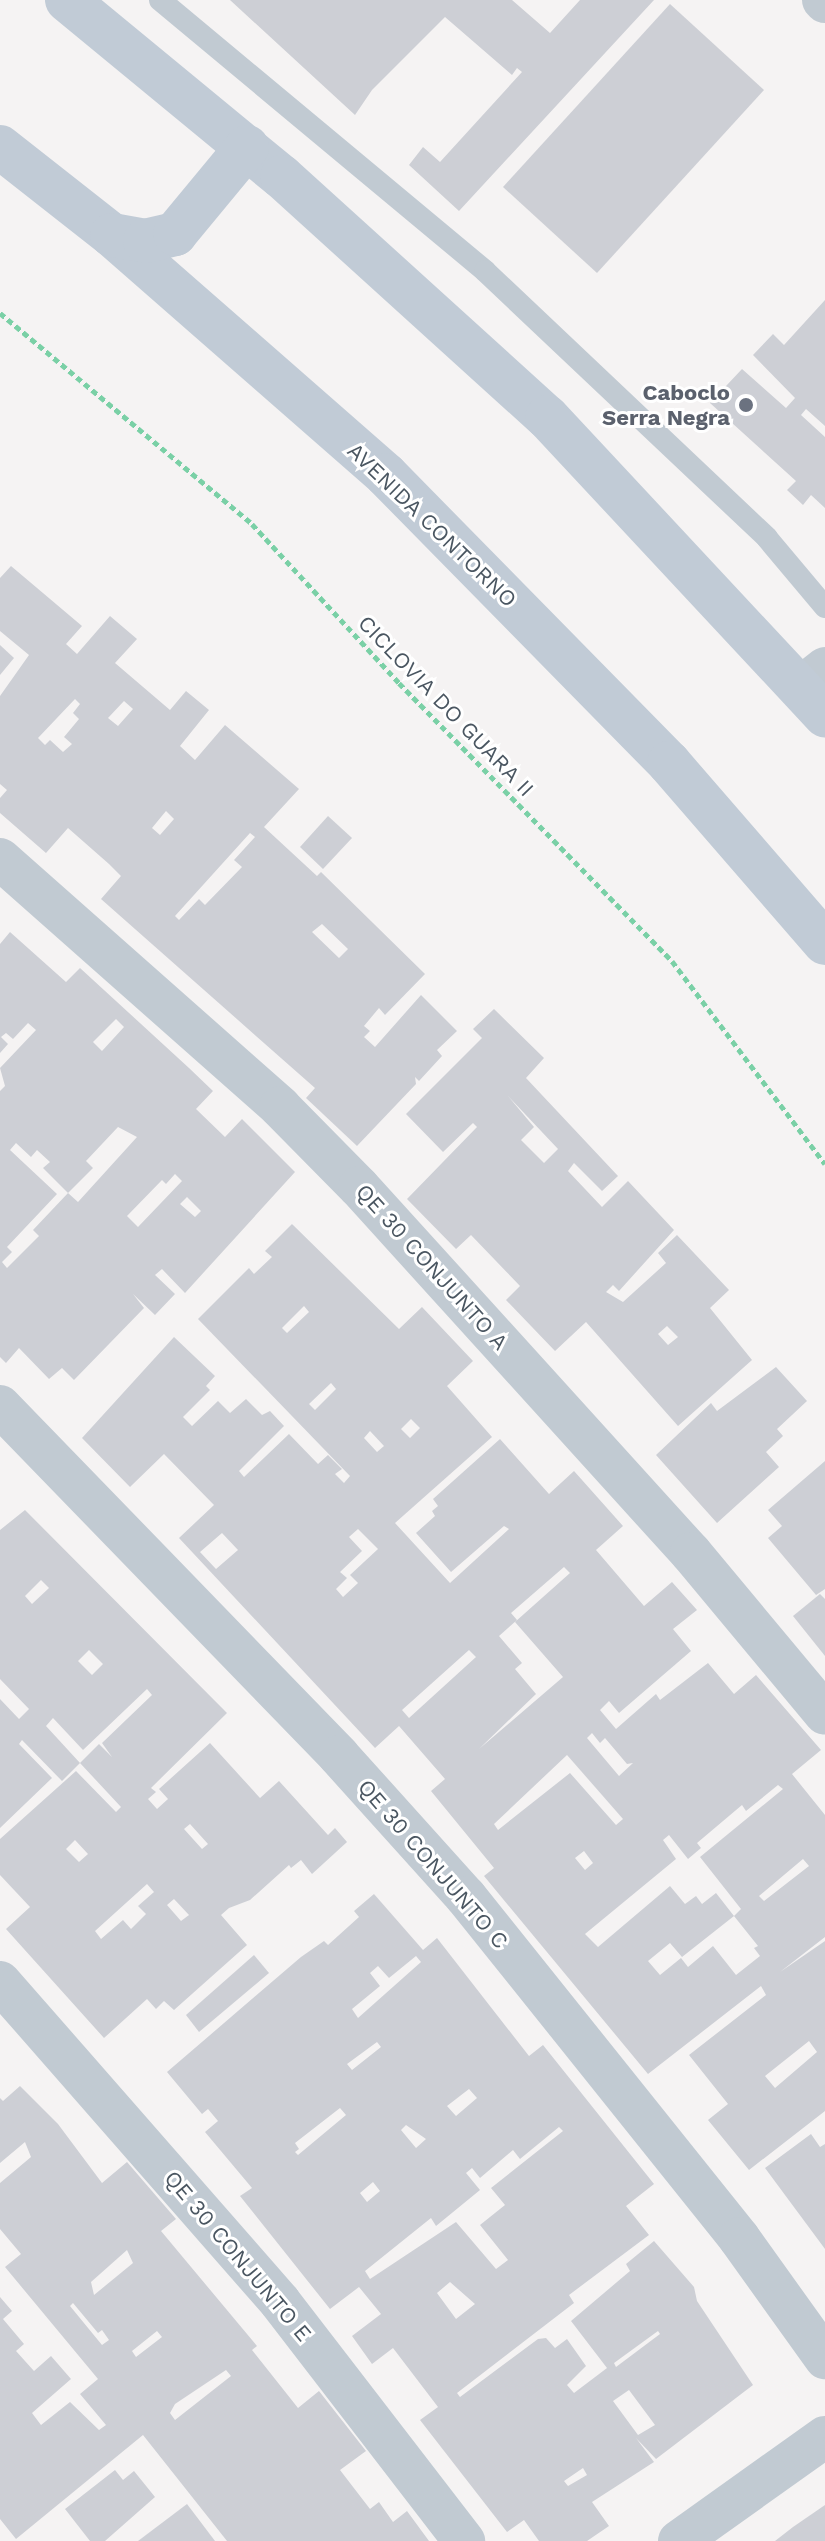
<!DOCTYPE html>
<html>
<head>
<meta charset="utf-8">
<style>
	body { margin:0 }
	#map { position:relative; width:825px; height:2541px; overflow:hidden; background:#f5f3f3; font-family:"Work Sans",sans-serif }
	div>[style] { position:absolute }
	.building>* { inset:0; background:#cdcfd5 }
	.path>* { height:5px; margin-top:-2.5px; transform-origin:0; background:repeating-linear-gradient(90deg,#7ad0a6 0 6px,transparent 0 10px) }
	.lane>* { height:22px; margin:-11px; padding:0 11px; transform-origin:11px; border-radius:11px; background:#c1cad2 }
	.street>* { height:42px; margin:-21px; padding:0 21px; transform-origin:21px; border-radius:21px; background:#c1cad2 }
	.secondary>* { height:44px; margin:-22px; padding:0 22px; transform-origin:22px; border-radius:22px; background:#c1cbd6 }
	.dots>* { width:22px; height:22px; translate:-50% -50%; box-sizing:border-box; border:4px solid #fff; border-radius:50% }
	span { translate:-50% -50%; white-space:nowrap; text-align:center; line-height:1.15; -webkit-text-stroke:6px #fff; paint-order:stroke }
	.worship-label { font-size:22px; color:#5b616d; font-weight:700 }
	.right { translate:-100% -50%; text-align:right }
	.street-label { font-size:22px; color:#4a5661 }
</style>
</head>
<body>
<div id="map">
	<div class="building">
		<i style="clip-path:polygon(230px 0,512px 0,550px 33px,580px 0,654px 0,459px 211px,409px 165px,423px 147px,440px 162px,522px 72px,517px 68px,512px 75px,445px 17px,372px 90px,355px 115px)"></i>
		<i style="clip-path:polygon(670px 4px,764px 90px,597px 273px,503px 187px)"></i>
		<i style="clip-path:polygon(825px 300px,825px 426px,806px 409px,801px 415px,825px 437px,825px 508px,811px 495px,803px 505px,787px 490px,796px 481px,710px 403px,742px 369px,786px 408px,795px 398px,753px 355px,773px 334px,784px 345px)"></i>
		<i style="clip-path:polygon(evenodd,11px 566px,82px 626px,66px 644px,77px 654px,110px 616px,137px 639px,115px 663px,170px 710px,186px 691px,209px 710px,180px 746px,195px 760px,225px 725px,299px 789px,264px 827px,317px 876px,321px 872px,425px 974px,385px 1015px,379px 1008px,364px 1026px,370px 1031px,364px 1037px,375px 1047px,421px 995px,457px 1031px,437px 1050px,442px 1056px,419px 1081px,415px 1077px,416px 1084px,357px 1146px,306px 1098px,315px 1088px,101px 899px,121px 876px,109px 864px,68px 828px,46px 853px,0 813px,0 798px,7px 790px,0 784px,0 696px,29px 655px,0 631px,0 578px,11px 566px,75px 699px,80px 704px,73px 713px,79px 719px,64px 737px,72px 744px,63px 752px,50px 740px,45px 745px,38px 738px,75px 699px,11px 566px,124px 701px,133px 709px,118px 726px,108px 718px,124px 701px,11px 566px,166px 811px,174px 819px,160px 835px,152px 828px,166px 811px,11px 566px,250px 833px,255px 837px,234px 860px,242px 867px,205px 905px,199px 899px,179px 920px,175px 916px,250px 833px,11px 566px,322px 924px,348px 949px,339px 958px,312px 932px,322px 924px)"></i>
		<i style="clip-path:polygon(0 645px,14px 658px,0 675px)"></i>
		<i style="clip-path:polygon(328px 816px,352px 838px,323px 869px,300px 847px)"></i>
		<i style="clip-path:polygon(evenodd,10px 932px,66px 982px,80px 968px,189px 1068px,213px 1091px,196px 1109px,225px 1137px,242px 1119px,295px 1172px,185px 1293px,162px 1269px,155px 1275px,175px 1294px,155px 1315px,133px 1294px,144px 1308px,74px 1380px,62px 1368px,49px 1379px,19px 1348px,6px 1363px,0 1357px,0 1091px,5px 1086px,0 1068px,36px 1030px,28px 1023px,13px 1039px,6px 1033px,1px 1037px,8px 1044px,0 1053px,0 944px,10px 932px,116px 1019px,124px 1027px,102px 1051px,93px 1042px,116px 1019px,10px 932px,118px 1127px,137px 1137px,78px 1202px,68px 1193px,93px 1168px,86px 1161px,118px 1127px,10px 932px,16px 1143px,31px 1157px,37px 1150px,50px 1162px,43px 1168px,68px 1193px,33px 1230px,39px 1236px,7px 1268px,2px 1262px,12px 1252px,7px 1247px,57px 1194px,10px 1150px,16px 1143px,10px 932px,175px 1174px,182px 1181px,138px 1227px,127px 1216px,162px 1180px,166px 1184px,175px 1174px,10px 932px,187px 1197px,201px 1211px,195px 1217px,180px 1204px,187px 1197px)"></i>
		<i style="clip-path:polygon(evenodd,494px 1009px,544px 1058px,526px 1078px,618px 1176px,602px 1191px,574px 1163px,568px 1171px,602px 1207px,628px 1181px,674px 1230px,619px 1291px,613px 1285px,606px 1292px,623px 1302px,666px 1263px,658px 1253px,677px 1235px,729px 1290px,710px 1308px,752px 1360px,678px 1426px,586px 1322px,555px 1351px,506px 1300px,520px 1286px,471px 1235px,456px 1249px,407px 1199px,477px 1127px,473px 1123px,443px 1152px,406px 1114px,482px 1038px,473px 1029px,494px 1009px,508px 1096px,558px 1149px,544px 1163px,521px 1140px,534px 1127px,508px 1096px,494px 1009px,667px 1326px,678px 1337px,668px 1345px,658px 1334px,667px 1326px)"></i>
		<i style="clip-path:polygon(evenodd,292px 1224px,399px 1329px,422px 1307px,473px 1361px,447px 1386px,492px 1437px,395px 1523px,450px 1583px,509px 1529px,504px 1526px,451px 1572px,416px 1533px,435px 1516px,432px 1511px,438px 1506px,433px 1499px,500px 1439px,549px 1494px,574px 1471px,623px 1526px,596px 1550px,644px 1606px,672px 1582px,697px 1610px,673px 1629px,691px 1651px,619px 1713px,609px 1701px,600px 1710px,616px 1729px,656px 1694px,660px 1700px,708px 1663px,734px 1694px,756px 1675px,821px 1750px,792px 1774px,825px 1815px,825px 1937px,780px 1972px,825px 1941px,825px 2111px,749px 2170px,708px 2120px,728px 2104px,689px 2055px,766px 1995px,761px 1986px,648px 2074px,484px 1876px,494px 1868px,431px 1791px,445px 1779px,399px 1726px,375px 1748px,179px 1538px,214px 1505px,164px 1454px,130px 1487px,82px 1438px,174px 1337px,215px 1376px,206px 1386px,210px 1390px,183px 1417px,192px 1426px,218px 1401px,230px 1413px,246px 1399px,262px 1415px,270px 1411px,284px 1426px,239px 1471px,244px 1477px,289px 1434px,318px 1464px,328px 1455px,342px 1469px,335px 1474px,344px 1483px,350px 1476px,198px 1319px,249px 1268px,254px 1274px,272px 1257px,265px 1251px,292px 1224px,304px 1306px,309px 1312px,287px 1333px,282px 1328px,304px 1306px,292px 1224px,331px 1383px,336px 1389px,315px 1410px,309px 1404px,331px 1383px,292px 1224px,411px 1419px,420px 1428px,410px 1438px,401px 1429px,411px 1419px,292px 1224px,370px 1431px,384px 1446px,377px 1452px,364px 1438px,370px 1431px,292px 1224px,358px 1529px,378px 1549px,350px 1575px,358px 1583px,343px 1597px,336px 1589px,347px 1578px,340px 1572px,362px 1551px,349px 1537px,358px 1529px,292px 1224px,222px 1533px,238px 1550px,216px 1569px,200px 1552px,222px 1533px,292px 1224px,564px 1567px,570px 1573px,515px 1622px,563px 1677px,479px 1749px,536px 1694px,515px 1669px,522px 1663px,499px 1636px,517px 1620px,511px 1613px,564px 1567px,292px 1224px,469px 1650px,476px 1657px,409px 1718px,402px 1710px,469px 1650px,292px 1224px,592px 1733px,600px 1743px,605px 1738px,627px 1764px,633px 1763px,619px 1776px,587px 1738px,592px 1733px,292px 1224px,567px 1755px,623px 1819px,616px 1825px,570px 1773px,498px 1830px,494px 1824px,567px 1755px,292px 1224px,778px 1785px,783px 1789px,700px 1857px,741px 1909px,734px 1916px,758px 1946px,754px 1948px,760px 1956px,736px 1975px,713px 1946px,688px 1967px,681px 1958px,660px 1975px,648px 1961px,670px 1943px,682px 1957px,734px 1916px,716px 1893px,702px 1904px,696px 1896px,685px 1904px,670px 1886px,598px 1947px,585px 1934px,676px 1859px,663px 1840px,669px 1835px,688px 1859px,701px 1848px,697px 1843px,742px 1805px,746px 1811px,778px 1785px,292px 1224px,584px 1851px,593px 1863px,585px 1870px,575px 1858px,584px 1851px,292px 1224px,803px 1859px,809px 1866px,764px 1901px,759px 1896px,803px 1859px,292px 1224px,809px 2041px,817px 2052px,775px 2088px,765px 2076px,809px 2041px)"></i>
		<i style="clip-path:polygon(776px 1367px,807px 1401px,777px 1429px,783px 1436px,766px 1452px,779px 1467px,717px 1523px,656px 1455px,711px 1403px,717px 1411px)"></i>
		<i style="clip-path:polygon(825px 1461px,825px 1589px,816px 1595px,768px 1538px,782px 1526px,768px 1510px)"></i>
		<i style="clip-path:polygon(evenodd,25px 1510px,227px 1713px,151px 1788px,156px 1792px,148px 1799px,157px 1809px,168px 1799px,159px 1789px,210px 1743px,260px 1798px,279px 1781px,328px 1835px,335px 1828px,347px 1842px,312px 1874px,301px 1860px,291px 1868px,289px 1865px,250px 1900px,229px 1908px,221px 1915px,247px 1945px,174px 2010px,164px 2001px,156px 2009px,147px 1999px,104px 2038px,6px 1929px,30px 1907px,0 1875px,0 1839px,76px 1771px,116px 1812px,121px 1807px,80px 1763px,62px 1781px,22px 1740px,19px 1744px,52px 1778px,0 1828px,0 1699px,19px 1719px,29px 1709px,0 1679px,0 1530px,25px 1510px,41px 1580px,49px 1588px,32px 1604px,25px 1596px,41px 1580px,25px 1510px,89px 1650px,103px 1664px,92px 1675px,78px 1661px,89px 1650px,25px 1510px,147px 1689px,152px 1695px,102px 1743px,112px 1757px,99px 1744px,80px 1763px,46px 1726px,53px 1718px,83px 1750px,147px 1689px,25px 1510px,190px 1824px,208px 1844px,202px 1849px,184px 1829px,190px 1824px,25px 1510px,75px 1840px,88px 1854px,79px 1862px,66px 1849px,75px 1840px,25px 1510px,147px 1884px,154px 1892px,138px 1906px,146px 1914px,131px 1929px,123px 1920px,101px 1939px,95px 1931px,147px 1884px,25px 1510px,174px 1899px,189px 1915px,181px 1921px,167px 1905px,174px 1899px)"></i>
		<i style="clip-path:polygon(820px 1594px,825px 1599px,825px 1656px,793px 1616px)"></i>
		<i style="clip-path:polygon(evenodd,374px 1894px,423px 1950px,437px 1938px,529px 2056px,543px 2045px,654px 2184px,626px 2206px,649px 2235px,569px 2295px,574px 2303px,457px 2393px,460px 2397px,538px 2339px,546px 2338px,555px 2348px,567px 2339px,586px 2366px,567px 2385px,574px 2393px,607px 2368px,571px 2321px,630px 2271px,626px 2264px,654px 2241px,694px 2287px,697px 2301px,753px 2385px,656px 2459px,636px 2438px,654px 2462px,592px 2502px,609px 2526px,587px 2541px,539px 2541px,524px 2520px,507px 2532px,420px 2420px,438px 2407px,393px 2348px,372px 2364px,352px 2336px,381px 2314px,359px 2287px,330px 2309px,240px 2196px,252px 2188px,205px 2132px,218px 2121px,208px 2109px,202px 2114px,167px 2072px,301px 1957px,324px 1941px,328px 1945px,359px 1917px,354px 1911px,374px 1894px,416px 1956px,421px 1962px,358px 2018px,352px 2009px,380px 1986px,370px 1973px,378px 1966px,389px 1978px,416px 1956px,374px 1894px,377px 2042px,381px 2047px,352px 2070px,347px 2064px,377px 2042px,374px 1894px,469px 2089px,477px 2098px,456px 2116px,447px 2106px,469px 2089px,374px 1894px,340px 2108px,346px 2115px,298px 2155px,295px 2152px,299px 2149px,295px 2143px,340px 2108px,374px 1894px,406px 2125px,426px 2139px,416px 2148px,401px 2130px,406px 2125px,374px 1894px,559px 2127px,563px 2131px,491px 2188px,505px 2205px,480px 2225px,508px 2260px,496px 2269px,456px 2222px,370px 2279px,365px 2271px,431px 2218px,436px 2226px,480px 2190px,466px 2173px,472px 2168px,480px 2178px,513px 2150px,520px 2159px,559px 2127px,374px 1894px,373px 2182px,380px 2191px,367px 2202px,360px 2193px,373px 2182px,374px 1894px,450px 2282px,475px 2304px,456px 2319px,437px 2293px,450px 2282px,374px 1894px,658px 2331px,660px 2334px,616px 2367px,614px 2363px,658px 2331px,374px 1894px,629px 2390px,655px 2425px,638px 2435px,613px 2401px,629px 2390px,374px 1894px,583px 2468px,587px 2475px,568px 2486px,564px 2481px,583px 2468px)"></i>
		<i style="clip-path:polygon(254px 1955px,269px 1973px,199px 2032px,186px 2015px)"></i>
		<i style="clip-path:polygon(evenodd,20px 2086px,58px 2124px,102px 2183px,127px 2162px,176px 2219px,161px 2231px,257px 2346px,252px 2350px,298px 2408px,319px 2391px,366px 2451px,340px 2470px,370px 2509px,379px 2502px,393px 2522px,407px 2511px,429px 2541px,227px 2541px,143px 2435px,16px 2539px,0 2519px,0 2297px,12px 2311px,3px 2319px,24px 2344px,16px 2351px,34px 2371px,51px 2356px,71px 2379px,32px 2413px,41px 2425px,70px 2402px,99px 2430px,106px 2425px,80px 2394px,98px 2379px,5px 2267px,21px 2254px,0 2229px,0 2183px,31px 2157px,25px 2142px,0 2163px,0 2098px,3px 2101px,20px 2086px,127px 2250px,133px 2263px,94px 2295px,91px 2282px,127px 2250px,20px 2086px,73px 2303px,98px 2333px,102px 2330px,109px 2340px,102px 2345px,70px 2306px,73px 2303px,20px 2086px,157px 2331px,162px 2337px,136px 2357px,132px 2351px,157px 2331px,20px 2086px,226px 2370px,231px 2376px,175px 2420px,170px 2413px,175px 2404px,226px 2370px)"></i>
		<i style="clip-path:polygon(811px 2134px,820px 2147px,825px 2144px,825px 2249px,765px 2168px)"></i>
		<i style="clip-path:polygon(115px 2470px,123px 2480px,134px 2471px,155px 2497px,105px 2541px,90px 2541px,65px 2509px)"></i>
		<i style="clip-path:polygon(187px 2504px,215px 2541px,138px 2541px)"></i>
		<i style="clip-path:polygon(825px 2505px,825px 2541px,775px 2541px,793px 2527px)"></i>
	</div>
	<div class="path">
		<i style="left:0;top:313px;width:329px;rotate:39.9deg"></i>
		<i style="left:252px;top:524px;width:217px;rotate:47.2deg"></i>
		<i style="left:399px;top:683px;width:390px;rotate:45.5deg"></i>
		<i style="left:672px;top:961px;width:254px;rotate:53deg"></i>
	</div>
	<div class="lane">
		<i style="left:160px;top:0;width:423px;rotate:39.8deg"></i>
		<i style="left:485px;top:271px;width:388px;rotate:43.4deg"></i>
		<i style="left:767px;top:538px;width:90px;rotate:50deg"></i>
	</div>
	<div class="street">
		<i style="left:823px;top:0;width:3px;rotate:45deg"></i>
		<i style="left:801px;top:687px;width:31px;rotate:-38deg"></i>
		<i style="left:0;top:859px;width:374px;rotate:41.5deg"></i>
		<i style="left:280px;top:1107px;width:112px;rotate:45.4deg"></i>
		<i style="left:359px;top:1187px;width:494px;rotate:47.8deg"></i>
		<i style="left:691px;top:1553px;width:209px;rotate:50.2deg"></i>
		<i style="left:0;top:1406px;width:487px;rotate:45.9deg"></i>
		<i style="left:339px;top:1756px;width:190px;rotate:48deg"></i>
		<i style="left:466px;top:1897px;width:437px;rotate:51.3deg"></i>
		<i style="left:739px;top:2238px;width:148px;rotate:54.4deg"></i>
		<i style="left:0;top:1982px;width:425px;rotate:48.8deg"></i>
		<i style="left:280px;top:2302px;width:302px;rotate:52.4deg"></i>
		<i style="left:679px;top:2541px;width:179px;rotate:-35.5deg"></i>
	</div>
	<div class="secondary">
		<i style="left:67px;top:0;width:278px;rotate:39.5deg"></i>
		<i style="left:282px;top:177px;width:358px;rotate:42.2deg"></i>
		<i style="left:547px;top:417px;width:408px;rotate:47deg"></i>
		<i style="left:0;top:147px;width:142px;rotate:38.2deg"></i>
		<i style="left:112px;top:235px;width:364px;rotate:41.2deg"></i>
		<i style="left:386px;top:475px;width:404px;rotate:45.5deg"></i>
		<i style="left:669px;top:763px;width:238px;rotate:49.1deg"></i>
		<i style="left:112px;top:235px;width:34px;rotate:10deg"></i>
		<i style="left:145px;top:241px;width:31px;rotate:-13deg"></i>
		<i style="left:175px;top:234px;width:113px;rotate:-50.4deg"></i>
	</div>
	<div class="dots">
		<i style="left:746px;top:405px;background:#6b7280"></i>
	</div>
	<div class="worship-label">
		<span class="right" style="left:730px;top:405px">Caboclo<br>Serra Negra</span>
	</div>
	<div class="street-label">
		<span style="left:432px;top:525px;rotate:44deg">AVENIDA CONTORNO</span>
		<span style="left:446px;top:706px;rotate:46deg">CICLOVIA DO GUARA II</span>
		<span style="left:432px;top:1267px;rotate:48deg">QE 30 CONJUNTO A</span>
		<span style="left:433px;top:1864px;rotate:49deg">QE 30 CONJUNTO C</span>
		<span style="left:238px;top:2256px;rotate:50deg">QE 30 CONJUNTO E</span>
	</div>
</div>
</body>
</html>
